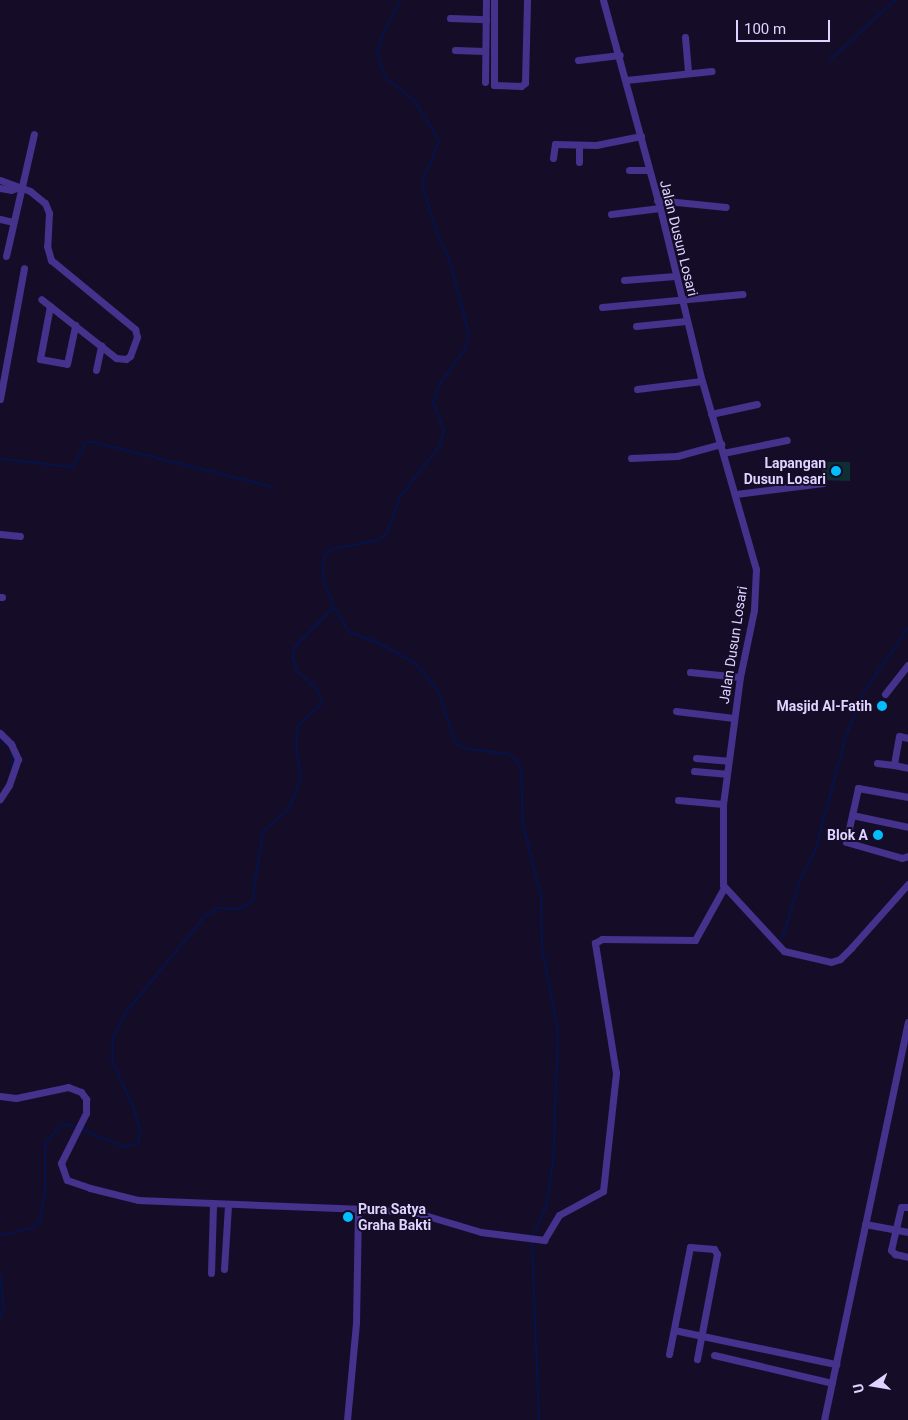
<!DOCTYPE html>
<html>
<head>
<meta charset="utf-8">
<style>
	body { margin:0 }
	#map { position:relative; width:908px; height:1420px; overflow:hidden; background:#150d28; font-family:Roboto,sans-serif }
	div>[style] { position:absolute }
	.green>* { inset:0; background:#0f2e33 }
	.stream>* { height:2px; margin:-1px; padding:0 1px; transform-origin:1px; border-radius:1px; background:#041349 }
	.minor>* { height:7px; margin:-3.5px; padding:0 3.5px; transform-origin:3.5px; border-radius:3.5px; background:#44328c }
	.dots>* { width:14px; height:14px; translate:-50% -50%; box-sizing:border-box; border:2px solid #150d28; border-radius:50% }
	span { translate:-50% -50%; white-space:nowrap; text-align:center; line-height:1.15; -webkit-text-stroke:4px #150d28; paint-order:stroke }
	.street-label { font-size:14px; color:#dfd3ff }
	.poi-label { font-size:14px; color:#dfd3ff; font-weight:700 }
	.right { translate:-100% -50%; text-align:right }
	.left { translate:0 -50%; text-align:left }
	.north { position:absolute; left:848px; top:1360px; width:50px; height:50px; -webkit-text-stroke:4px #150d28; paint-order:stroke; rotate:257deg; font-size:14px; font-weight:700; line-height:20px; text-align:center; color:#dfd3ff }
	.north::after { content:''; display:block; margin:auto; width:18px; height:22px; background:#dfd3ff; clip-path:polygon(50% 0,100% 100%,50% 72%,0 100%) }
	.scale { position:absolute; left:736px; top:20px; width:94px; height:22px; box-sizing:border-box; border:2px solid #dfd3ff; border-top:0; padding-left:6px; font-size:15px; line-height:18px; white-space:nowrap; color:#dfd3ff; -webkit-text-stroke:4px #150d28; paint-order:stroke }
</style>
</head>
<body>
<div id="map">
	<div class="green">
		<i style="clip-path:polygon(822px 462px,850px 462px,850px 481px,822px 480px)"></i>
	</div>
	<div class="stream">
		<i style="left:401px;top:0;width:38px;rotate:118deg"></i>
		<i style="left:383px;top:34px;width:20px;rotate:108deg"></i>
		<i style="left:377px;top:53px;width:25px;rotate:72deg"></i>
		<i style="left:385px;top:77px;width:38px;rotate:39deg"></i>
		<i style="left:415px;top:101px;width:47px;rotate:59deg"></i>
		<i style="left:439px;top:141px;width:45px;rotate:112deg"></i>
		<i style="left:422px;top:183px;width:44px;rotate:74.1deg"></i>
		<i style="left:434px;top:225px;width:43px;rotate:67deg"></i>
		<i style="left:451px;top:265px;width:72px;rotate:75.6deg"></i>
		<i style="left:469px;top:335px;width:16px;rotate:108deg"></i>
		<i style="left:464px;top:350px;width:43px;rotate:125.5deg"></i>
		<i style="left:439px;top:385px;width:18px;rotate:109deg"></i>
		<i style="left:433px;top:402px;width:31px;rotate:69deg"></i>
		<i style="left:444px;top:431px;width:17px;rotate:107deg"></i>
		<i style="left:439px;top:447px;width:63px;rotate:128deg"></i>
		<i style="left:400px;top:497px;width:38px;rotate:110deg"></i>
		<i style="left:387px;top:533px;width:11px;rotate:139deg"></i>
		<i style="left:379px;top:540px;width:48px;rotate:169.2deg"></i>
		<i style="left:332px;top:549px;width:9px;rotate:144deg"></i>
		<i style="left:325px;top:554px;width:13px;rotate:99deg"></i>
		<i style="left:323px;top:567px;width:15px;rotate:86deg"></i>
		<i style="left:324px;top:582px;width:27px;rotate:68deg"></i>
		<i style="left:334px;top:607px;width:29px;rotate:59deg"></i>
		<i style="left:349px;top:632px;width:30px;rotate:20deg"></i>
		<i style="left:377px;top:642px;width:43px;rotate:28.9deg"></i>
		<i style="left:415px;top:663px;width:35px;rotate:50deg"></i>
		<i style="left:438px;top:690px;width:49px;rotate:72.3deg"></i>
		<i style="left:453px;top:737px;width:9px;rotate:54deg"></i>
		<i style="left:458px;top:744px;width:6px;rotate:39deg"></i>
		<i style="left:463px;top:748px;width:45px;rotate:7.6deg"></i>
		<i style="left:508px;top:754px;width:11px;rotate:34deg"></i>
		<i style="left:517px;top:760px;width:13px;rotate:72deg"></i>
		<i style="left:521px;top:772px;width:53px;rotate:87.8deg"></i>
		<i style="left:523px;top:825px;width:73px;rotate:75.8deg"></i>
		<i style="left:541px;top:896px;width:51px;rotate:88.9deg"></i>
		<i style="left:542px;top:947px;width:87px;rotate:79.5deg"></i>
		<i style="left:558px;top:1033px;width:129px;rotate:92.2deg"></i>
		<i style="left:553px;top:1162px;width:46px;rotate:98.8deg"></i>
		<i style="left:546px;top:1207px;width:32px;rotate:114deg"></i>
		<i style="left:830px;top:60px;width:88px;rotate:-42.7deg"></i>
		<i style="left:0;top:459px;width:73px;rotate:6.3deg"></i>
		<i style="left:73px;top:467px;width:27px;rotate:-63deg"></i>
		<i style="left:85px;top:443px;width:8px;rotate:-7deg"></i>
		<i style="left:93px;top:442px;width:186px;rotate:14deg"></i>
		<i style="left:0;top:739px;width:11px;rotate:41deg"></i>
		<i style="left:12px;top:768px;width:15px;rotate:-90deg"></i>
		<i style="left:782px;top:939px;width:64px;rotate:-72.7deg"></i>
		<i style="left:801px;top:878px;width:30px;rotate:-62deg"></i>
		<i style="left:815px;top:852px;width:117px;rotate:-75.1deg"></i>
		<i style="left:845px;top:739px;width:48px;rotate:-68.2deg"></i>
		<i style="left:863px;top:694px;width:80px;rotate:-55.7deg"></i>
		<i style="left:81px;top:1129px;width:47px;rotate:22.7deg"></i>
		<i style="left:124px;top:1147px;width:14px;rotate:-12deg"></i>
		<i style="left:138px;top:1144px;width:15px;rotate:-82deg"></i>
		<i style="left:140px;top:1129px;width:24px;rotate:-107deg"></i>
		<i style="left:133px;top:1106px;width:50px;rotate:-115deg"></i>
		<i style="left:112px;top:1061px;width:23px;rotate:-88deg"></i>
		<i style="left:113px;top:1038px;width:30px;rotate:-63deg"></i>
		<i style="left:127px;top:1011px;width:123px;rotate:-50.6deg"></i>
		<i style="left:205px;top:916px;width:15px;rotate:-32deg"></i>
		<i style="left:218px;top:908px;width:20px;rotate:3deg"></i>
		<i style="left:238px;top:909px;width:16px;rotate:-27deg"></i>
		<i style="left:252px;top:902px;width:72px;rotate:-81.2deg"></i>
		<i style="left:263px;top:831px;width:34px;rotate:-40deg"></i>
		<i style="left:289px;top:809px;width:35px;rotate:-70deg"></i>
		<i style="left:301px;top:776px;width:28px;rotate:-100deg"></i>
		<i style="left:296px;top:748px;width:22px;rotate:-85deg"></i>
		<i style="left:298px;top:726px;width:33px;rotate:-43deg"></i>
		<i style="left:322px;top:704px;width:16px;rotate:-108deg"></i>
		<i style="left:317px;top:689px;width:27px;rotate:-138deg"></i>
		<i style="left:297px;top:671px;width:14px;rotate:-107deg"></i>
		<i style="left:293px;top:658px;width:10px;rotate:-84deg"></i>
		<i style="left:294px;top:648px;width:57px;rotate:-45.7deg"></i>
		<i style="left:0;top:1235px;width:33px;rotate:-12deg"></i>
		<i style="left:32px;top:1228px;width:11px;rotate:-45deg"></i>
		<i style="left:40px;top:1220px;width:28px;rotate:-80deg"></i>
		<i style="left:45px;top:1192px;width:49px;rotate:-90deg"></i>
		<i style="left:45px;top:1143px;width:26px;rotate:-47deg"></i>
		<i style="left:63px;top:1124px;width:14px;rotate:12deg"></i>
		<i style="left:532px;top:1240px;width:180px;rotate:87.8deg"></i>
		<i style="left:0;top:1276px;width:33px;rotate:83deg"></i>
		<i style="left:4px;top:1309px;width:9px;rotate:117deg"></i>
	</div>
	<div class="minor">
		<i style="left:494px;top:0;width:85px;rotate:90deg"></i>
		<i style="left:494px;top:85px;width:27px;rotate:2deg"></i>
		<i style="left:521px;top:86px;width:5px;rotate:-37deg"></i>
		<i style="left:525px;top:83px;width:83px;rotate:-88.6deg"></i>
		<i style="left:603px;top:0;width:216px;rotate:74.7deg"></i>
		<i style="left:660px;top:208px;width:178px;rotate:76.4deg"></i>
		<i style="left:702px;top:381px;width:196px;rotate:74deg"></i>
		<i style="left:756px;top:569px;width:41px;rotate:92.8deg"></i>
		<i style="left:754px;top:610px;width:68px;rotate:101.8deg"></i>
		<i style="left:740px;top:677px;width:128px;rotate:97.6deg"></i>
		<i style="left:723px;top:804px;width:81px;rotate:90deg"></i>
		<i style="left:723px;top:885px;width:90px;rotate:47.3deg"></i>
		<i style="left:784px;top:951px;width:48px;rotate:13.2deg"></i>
		<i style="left:831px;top:962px;width:9px;rotate:-18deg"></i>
		<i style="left:840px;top:959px;width:16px;rotate:-45deg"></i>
		<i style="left:851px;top:948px;width:86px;rotate:-48.3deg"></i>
		<i style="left:450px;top:18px;width:36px;rotate:2deg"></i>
		<i style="left:685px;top:37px;width:36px;rotate:85deg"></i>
		<i style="left:455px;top:50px;width:30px;rotate:2deg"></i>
		<i style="left:578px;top:60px;width:42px;rotate:-6.8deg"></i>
		<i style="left:626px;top:80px;width:86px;rotate:-6deg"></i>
		<i style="left:485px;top:82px;width:82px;rotate:-89.3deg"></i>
		<i style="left:579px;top:146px;width:16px;rotate:90deg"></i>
		<i style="left:553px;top:158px;width:14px;rotate:-82deg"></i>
		<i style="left:555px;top:144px;width:41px;rotate:1.4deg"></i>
		<i style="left:596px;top:145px;width:46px;rotate:-11.3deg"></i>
		<i style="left:629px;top:170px;width:20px"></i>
		<i style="left:0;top:180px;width:32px;rotate:20deg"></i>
		<i style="left:30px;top:191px;width:19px;rotate:39deg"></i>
		<i style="left:45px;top:203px;width:11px;rotate:68deg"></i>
		<i style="left:49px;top:213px;width:33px;rotate:93deg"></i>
		<i style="left:47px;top:246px;width:15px;rotate:74deg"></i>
		<i style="left:51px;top:260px;width:109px;rotate:39.4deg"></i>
		<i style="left:135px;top:329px;width:8px;rotate:76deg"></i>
		<i style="left:137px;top:337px;width:20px;rotate:110deg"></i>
		<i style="left:130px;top:356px;width:5px;rotate:143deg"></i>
		<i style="left:126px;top:359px;width:10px;rotate:-174deg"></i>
		<i style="left:116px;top:358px;width:95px;rotate:-141.8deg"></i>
		<i style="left:0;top:188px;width:11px;rotate:10deg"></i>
		<i style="left:11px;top:190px;width:9px;rotate:-18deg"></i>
		<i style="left:657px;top:200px;width:69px;rotate:5.8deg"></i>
		<i style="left:611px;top:214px;width:49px;rotate:-7deg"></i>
		<i style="left:0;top:219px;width:13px;rotate:13deg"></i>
		<i style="left:6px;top:256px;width:125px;rotate:-77.1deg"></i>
		<i style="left:624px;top:280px;width:51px;rotate:-4.5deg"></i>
		<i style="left:50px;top:306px;width:54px;rotate:100.7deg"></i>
		<i style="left:40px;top:359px;width:27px;rotate:10deg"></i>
		<i style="left:67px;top:364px;width:40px;rotate:-78deg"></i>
		<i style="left:602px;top:307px;width:141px;rotate:-5.3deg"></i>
		<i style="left:636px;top:326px;width:50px;rotate:-5.7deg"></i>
		<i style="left:96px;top:370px;width:25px;rotate:-78deg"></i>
		<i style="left:637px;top:389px;width:65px;rotate:-7deg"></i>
		<i style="left:0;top:399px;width:133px;rotate:-79.6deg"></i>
		<i style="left:711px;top:414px;width:47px;rotate:-12.3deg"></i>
		<i style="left:723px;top:453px;width:65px;rotate:-11.5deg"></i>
		<i style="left:631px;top:458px;width:46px;rotate:-2.5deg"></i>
		<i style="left:677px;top:456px;width:46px;rotate:-15.3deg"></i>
		<i style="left:736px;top:494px;width:88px;rotate:-7.2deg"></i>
		<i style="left:0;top:534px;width:20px;rotate:6deg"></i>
		<i style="left:0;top:597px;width:2px"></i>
		<i style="left:690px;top:672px;width:50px;rotate:5.7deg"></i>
		<i style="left:885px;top:694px;width:37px;rotate:-52deg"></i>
		<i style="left:676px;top:711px;width:58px;rotate:6.9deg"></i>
		<i style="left:0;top:733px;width:16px;rotate:45deg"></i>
		<i style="left:11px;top:744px;width:17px;rotate:65deg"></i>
		<i style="left:18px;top:759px;width:28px;rotate:109deg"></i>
		<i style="left:9px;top:785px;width:17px;rotate:123deg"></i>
		<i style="left:908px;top:738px;width:9px;rotate:-167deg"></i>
		<i style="left:899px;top:736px;width:29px;rotate:100deg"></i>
		<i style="left:894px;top:765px;width:14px;rotate:12deg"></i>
		<i style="left:696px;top:758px;width:32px;rotate:5deg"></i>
		<i style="left:877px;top:763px;width:17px;rotate:7deg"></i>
		<i style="left:694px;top:771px;width:32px;rotate:5deg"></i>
		<i style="left:908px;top:797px;width:51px;rotate:-169.8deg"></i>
		<i style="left:858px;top:788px;width:55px;rotate:102.5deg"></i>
		<i style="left:846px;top:842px;width:58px;rotate:15.9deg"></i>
		<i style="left:902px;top:858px;width:6px;rotate:-18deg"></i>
		<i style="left:678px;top:800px;width:45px;rotate:5.1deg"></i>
		<i style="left:852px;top:815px;width:57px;rotate:12.1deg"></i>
		<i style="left:0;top:1096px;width:16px;rotate:7deg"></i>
		<i style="left:16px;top:1098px;width:53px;rotate:-11.9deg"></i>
		<i style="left:68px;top:1087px;width:14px;rotate:21deg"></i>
		<i style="left:81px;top:1092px;width:9px;rotate:54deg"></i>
		<i style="left:86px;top:1099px;width:14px;rotate:90deg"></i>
		<i style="left:86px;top:1113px;width:56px;rotate:116.6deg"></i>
		<i style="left:61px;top:1163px;width:18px;rotate:71deg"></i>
		<i style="left:67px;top:1180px;width:24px;rotate:19deg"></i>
		<i style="left:90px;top:1188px;width:49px;rotate:14deg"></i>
		<i style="left:138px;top:1200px;width:220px;rotate:2.3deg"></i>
		<i style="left:358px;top:1209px;width:114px;rotate:91deg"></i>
		<i style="left:356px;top:1323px;width:97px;rotate:95.3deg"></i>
		<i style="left:908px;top:1207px;width:7px;rotate:180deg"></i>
		<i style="left:901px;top:1207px;width:44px;rotate:103.1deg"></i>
		<i style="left:891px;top:1250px;width:6px;rotate:45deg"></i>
		<i style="left:895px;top:1254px;width:13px;rotate:13deg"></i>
		<i style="left:358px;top:1209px;width:56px;rotate:3.1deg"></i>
		<i style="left:414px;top:1212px;width:70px;rotate:16.6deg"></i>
		<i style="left:481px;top:1232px;width:64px;rotate:7.2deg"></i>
		<i style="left:544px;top:1240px;width:29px;rotate:-59deg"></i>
		<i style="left:559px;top:1215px;width:50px;rotate:-28.6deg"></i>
		<i style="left:603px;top:1191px;width:119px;rotate:-83.7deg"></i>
		<i style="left:616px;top:1073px;width:132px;rotate:-99.2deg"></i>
		<i style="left:595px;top:943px;width:8px;rotate:-30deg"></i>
		<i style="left:602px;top:939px;width:93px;rotate:0.6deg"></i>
		<i style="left:695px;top:940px;width:60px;rotate:-60.9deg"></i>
		<i style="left:865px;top:1224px;width:44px;rotate:10.5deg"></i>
		<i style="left:224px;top:1269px;width:64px;rotate:-86.4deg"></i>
		<i style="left:211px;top:1273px;width:69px;rotate:-88.3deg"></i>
		<i style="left:674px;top:1330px;width:166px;rotate:11.9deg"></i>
		<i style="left:669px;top:1354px;width:109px;rotate:-78.9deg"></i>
		<i style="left:690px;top:1247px;width:24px;rotate:5deg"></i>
		<i style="left:714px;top:1249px;width:6px;rotate:59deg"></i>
		<i style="left:717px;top:1254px;width:107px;rotate:100.8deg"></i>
		<i style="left:714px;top:1355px;width:121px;rotate:13.3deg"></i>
		<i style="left:824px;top:1420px;width:407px;rotate:-78.1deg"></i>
	</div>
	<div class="dots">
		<i style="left:836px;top:471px;background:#00befe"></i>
		<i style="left:882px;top:706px;background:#00befe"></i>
		<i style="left:878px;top:835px;background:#00befe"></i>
		<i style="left:348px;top:1217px;background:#00befe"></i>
	</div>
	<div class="street-label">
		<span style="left:679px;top:238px;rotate:76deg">Jalan Dusun Losari</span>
		<span style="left:733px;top:645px;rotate:-81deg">Jalan Dusun Losari</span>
	</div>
	<div class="poi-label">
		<span class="right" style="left:826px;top:471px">Lapangan<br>Dusun Losari</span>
		<span class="right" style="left:872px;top:706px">Masjid Al-Fatih</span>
		<span class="right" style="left:868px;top:835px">Blok A</span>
		<span class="left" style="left:358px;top:1217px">Pura Satya<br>Graha Bakti</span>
	</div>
	<div class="north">U</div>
	<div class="scale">100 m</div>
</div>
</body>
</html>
